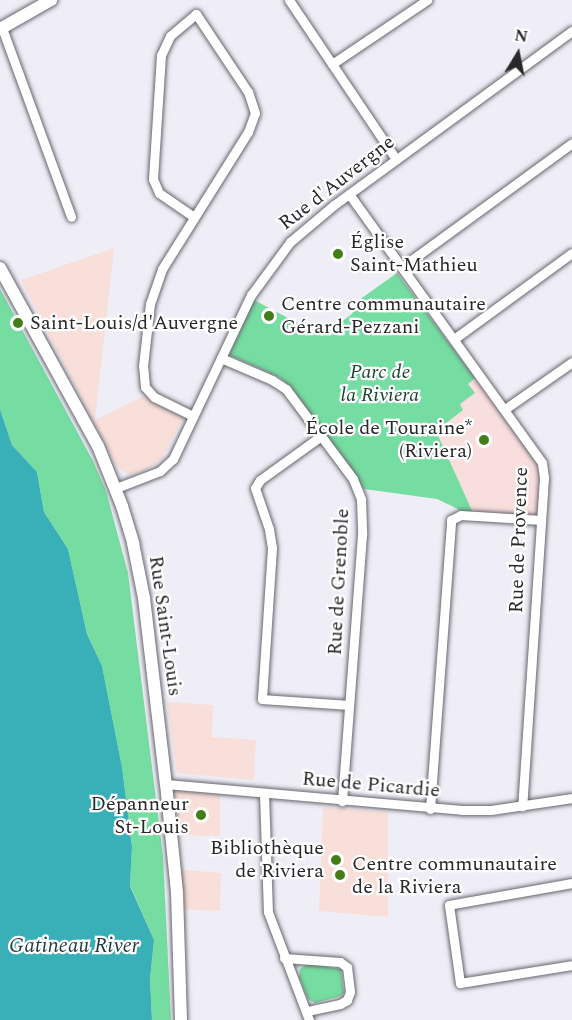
<!DOCTYPE html>
<html>
<head>
<meta charset="utf-8">
<style>
	body { margin:0 }
	#map { position:relative; width:572px; height:1020px; overflow:hidden; background:#efeef7; font-family:Spectral,serif }
	div>[style] { position:absolute }
	.commercial>* { inset:0; background:#f9dfd9 }
	.education>* { inset:0; background:#f9dede }
	.green>* { inset:0; background:#76dda2 }
	.water>* { inset:0; background:#39afb8 }
	.roads { filter:drop-shadow(0 0 2px #67666d) drop-shadow(0 0 2px #67666d) }
	.street>* { height:9px; margin:-4.5px; padding:0 4.5px; transform-origin:4.5px; border-radius:4.5px; background:#fff }
	.secondary>* { height:12px; margin:-6px; padding:0 6px; transform-origin:6px; border-radius:6px; background:#fff }
	.dots>* { width:16px; height:16px; translate:-50% -50%; box-sizing:border-box; border:3px solid #fff; border-radius:50% }
	span { translate:-50% -50%; white-space:nowrap; text-align:center; line-height:1.15; -webkit-text-stroke:4.5px #fff; paint-order:stroke }
	.street-label { font-size:20px; color:#29292c }
	.poi-label { font-size:20px; color:#29292c }
	.left { translate:0 -50%; text-align:left }
	.right { translate:-100% -50%; text-align:right }
	.park-label { font-size:20px; color:#1a452d; font-style:italic }
	.water-label { font-size:21px; color:#243e40; font-style:italic }
	.north { position:absolute; left:488px; top:24px; width:60px; height:60px; -webkit-text-stroke:4px #fff; paint-order:stroke; rotate:10deg; font-size:16px; font-weight:700; line-height:24px; text-align:center; color:#29292c }
	.north::after { content:''; display:block; margin:auto; width:21px; height:27px; background:#29292c; clip-path:polygon(50% 0,100% 100%,50% 72%,0 100%) }
</style>
</head>
<body>
<div id="map">
	<div class="commercial">
		<i style="clip-path:polygon(114px 248px,95px 420px,144px 396px,184px 417px,161px 460px,146px 470px,129px 475px,117px 467px,21px 280px)"></i>
		<i style="clip-path:polygon(167px 702px,213px 705px,212px 737px,256px 740px,254px 780px,177px 773px)"></i>
		<i style="clip-path:polygon(175px 791px,220px 793px,220px 836px,180px 835px)"></i>
		<i style="clip-path:polygon(323px 807px,388px 812px,388px 917px,319px 911px)"></i>
		<i style="clip-path:polygon(175px 869px,221px 873px,220px 911px,177px 909px)"></i>
	</div>
	<div class="education">
		<i style="clip-path:polygon(480px 374px,539px 457px,541px 520px,474px 515px,435px 431px,463px 410px,460px 404px,468px 384px)"></i>
	</div>
	<div class="green">
		<i style="clip-path:polygon(397px 273px,475px 378px,468px 384px,475px 393px,460px 404px,463px 410px,436px 431px,474px 515px,461px 515px,458px 509px,437px 499px,364px 489px,291px 387px,279px 377px,229px 355px,254px 300px,322px 336px,352px 314px,359px 300px)"></i>
		<i style="clip-path:polygon(0 289px,93px 461px,106px 491px,128px 573px,163px 856px,171px 1020px,152px 1020px,150px 979px,154px 940px,130px 885px,132px 847px,122px 767px,102px 666px,87px 634px,68px 549px,44px 512px,37px 472px,12px 445px,0 409px)"></i>
		<i style="clip-path:polygon(307px 964px,341px 969px,344px 993px,341px 996px,315px 1003px,308px 999px,299px 977px,300px 969px)"></i>
	</div>
	<div class="water">
		<i style="clip-path:polygon(0 409px,12px 445px,37px 472px,44px 512px,68px 549px,87px 634px,102px 666px,122px 767px,132px 847px,130px 886px,154px 940px,150px 979px,152px 1020px,0 1020px)"></i>
	</div>
	<div class="roads">
		<div class="street">
			<i style="left:289px;top:0;width:192px;rotate:56.1deg"></i>
			<i style="left:2px;top:28px;width:201px;rotate:69.9deg"></i>
			<i style="left:332px;top:64px;width:115px;rotate:-34deg"></i>
			<i style="left:349px;top:194px;width:331px;rotate:54.3deg"></i>
			<i style="left:542px;top:463px;width:15px;rotate:82deg"></i>
			<i style="left:544px;top:478px;width:329px;rotate:93.8deg"></i>
			<i style="left:402px;top:267px;width:210px;rotate:-36.1deg"></i>
			<i style="left:454px;top:339px;width:146px;rotate:-36.1deg"></i>
			<i style="left:221px;top:358px;width:56px;rotate:23.3deg"></i>
			<i style="left:272px;top:380px;width:17px;rotate:33deg"></i>
			<i style="left:286px;top:389px;width:112px;rotate:53.3deg"></i>
			<i style="left:353px;top:479px;width:22px;rotate:68deg"></i>
			<i style="left:361px;top:499px;width:36px;rotate:88deg"></i>
			<i style="left:362px;top:535px;width:267px;rotate:94.3deg"></i>
			<i style="left:505px;top:409px;width:82px;rotate:-35deg"></i>
			<i style="left:193px;top:416px;width:43px;rotate:-154deg"></i>
			<i style="left:154px;top:397px;width:13px;rotate:-132deg"></i>
			<i style="left:145px;top:387px;width:21px;rotate:-95deg"></i>
			<i style="left:143px;top:366px;width:62px;rotate:-83.6deg"></i>
			<i style="left:150px;top:304px;width:37px;rotate:-71deg"></i>
			<i style="left:162px;top:269px;width:162px;rotate:-57.9deg"></i>
			<i style="left:248px;top:132px;width:20px;rotate:-70deg"></i>
			<i style="left:255px;top:113px;width:22px;rotate:-108deg"></i>
			<i style="left:248px;top:92px;width:94px;rotate:-123.7deg"></i>
			<i style="left:196px;top:14px;width:34px;rotate:140deg"></i>
			<i style="left:170px;top:36px;width:21px;rotate:115deg"></i>
			<i style="left:161px;top:55px;width:124px;rotate:93.7deg"></i>
			<i style="left:153px;top:179px;width:15px;rotate:67deg"></i>
			<i style="left:159px;top:193px;width:42px;rotate:34.4deg"></i>
			<i style="left:321px;top:436px;width:75px;rotate:144.2deg"></i>
			<i style="left:260px;top:480px;width:9px;rotate:122deg"></i>
			<i style="left:255px;top:488px;width:43px;rotate:71.1deg"></i>
			<i style="left:269px;top:529px;width:19px;rotate:81deg"></i>
			<i style="left:272px;top:548px;width:151px;rotate:93.8deg"></i>
			<i style="left:262px;top:699px;width:87px;rotate:3.9deg"></i>
			<i style="left:116px;top:488px;width:47px;rotate:-21.1deg"></i>
			<i style="left:160px;top:471px;width:18px;rotate:-43deg"></i>
			<i style="left:173px;top:459px;width:182px;rotate:-64.6deg"></i>
			<i style="left:251px;top:295px;width:66px;rotate:-53.7deg"></i>
			<i style="left:290px;top:242px;width:57px;rotate:-40.1deg"></i>
			<i style="left:334px;top:205px;width:295px;rotate:-36.2deg"></i>
			<i style="left:166px;top:784px;width:297px;rotate:5deg"></i>
			<i style="left:462px;top:810px;width:29px"></i>
			<i style="left:491px;top:810px;width:82px;rotate:-8.4deg"></i>
			<i style="left:264px;top:793px;width:119px;rotate:88.1deg"></i>
			<i style="left:268px;top:912px;width:116px;rotate:69.2deg"></i>
			<i style="left:430px;top:809px;width:290px;rotate:-85.8deg"></i>
			<i style="left:451px;top:520px;width:11px;rotate:-27deg"></i>
			<i style="left:461px;top:515px;width:80px;rotate:3.6deg"></i>
			<i style="left:572px;top:883px;width:125px;rotate:169.9deg"></i>
			<i style="left:449px;top:905px;width:79px;rotate:82deg"></i>
			<i style="left:460px;top:983px;width:113px;rotate:-9.1deg"></i>
			<i style="left:284px;top:958px;width:56px;rotate:4.1deg"></i>
			<i style="left:340px;top:962px;width:9px;rotate:36deg"></i>
			<i style="left:347px;top:967px;width:25px;rotate:83deg"></i>
			<i style="left:350px;top:992px;width:9px;rotate:111deg"></i>
			<i style="left:347px;top:1000px;width:8px;rotate:150deg"></i>
			<i style="left:340px;top:1004px;width:35px;rotate:168deg"></i>
		</div>
		<div class="secondary">
			<i style="left:0;top:29px;width:59px;rotate:-29.6deg"></i>
			<i style="left:0;top:268px;width:203px;rotate:61.2deg"></i>
			<i style="left:98px;top:446px;width:65px;rotate:68.2deg"></i>
			<i style="left:122px;top:506px;width:39px;rotate:73deg"></i>
			<i style="left:133px;top:543px;width:56px;rotate:78.7deg"></i>
			<i style="left:144px;top:598px;width:187px;rotate:83.3deg"></i>
			<i style="left:166px;top:784px;width:110px;rotate:84.2deg"></i>
			<i style="left:177px;top:893px;width:127px;rotate:88.2deg"></i>
		</div>
	</div>
	<div class="dots">
		<i style="left:338px;top:254px;background:#437d17"></i>
		<i style="left:269px;top:316px;background:#437d17"></i>
		<i style="left:18px;top:323px;background:#437d17"></i>
		<i style="left:484px;top:440px;background:#437d17"></i>
		<i style="left:201px;top:815px;background:#437d17"></i>
		<i style="left:336px;top:860px;background:#437d17"></i>
		<i style="left:340px;top:875px;background:#437d17"></i>
	</div>
	<div class="street-label">
		<span style="left:337px;top:183px;rotate:-38deg">Rue d'Auvergne</span>
		<span style="left:519px;top:540px;rotate:-88deg">Rue de Provence</span>
		<span style="left:339px;top:582px;rotate:-87deg">Rue de Grenoble</span>
		<span style="left:165px;top:626px;rotate:82deg">Rue Saint-Louis</span>
		<span style="left:371px;top:785px;rotate:5deg">Rue de Picardie</span>
	</div>
	<div class="poi-label">
		<span class="left" style="left:350px;top:254px">Église<br>Saint-Mathieu</span>
		<span class="left" style="left:281px;top:316px">Centre communautaire<br>Gérard-Pezzani</span>
		<span class="left" style="left:30px;top:323px">Saint-Louis/d'Auvergne</span>
		<span class="right" style="left:472px;top:440px">École de Touraine*<br>(Riviera)</span>
		<span class="right" style="left:189px;top:816px">Dépanneur<br>St-Louis</span>
		<span class="right" style="left:324px;top:860px">Bibliothèque<br>de Riviera</span>
		<span class="left" style="left:352px;top:876px">Centre communautaire<br>de la Riviera</span>
	</div>
	<div class="park-label">
		<span style="left:380px;top:384px">Parc de<br>la Riviera</span>
	</div>
	<div class="water-label">
		<span style="left:74px;top:946px">Gatineau River</span>
	</div>
	<div class="north">N</div>
</div>
</body>
</html>
